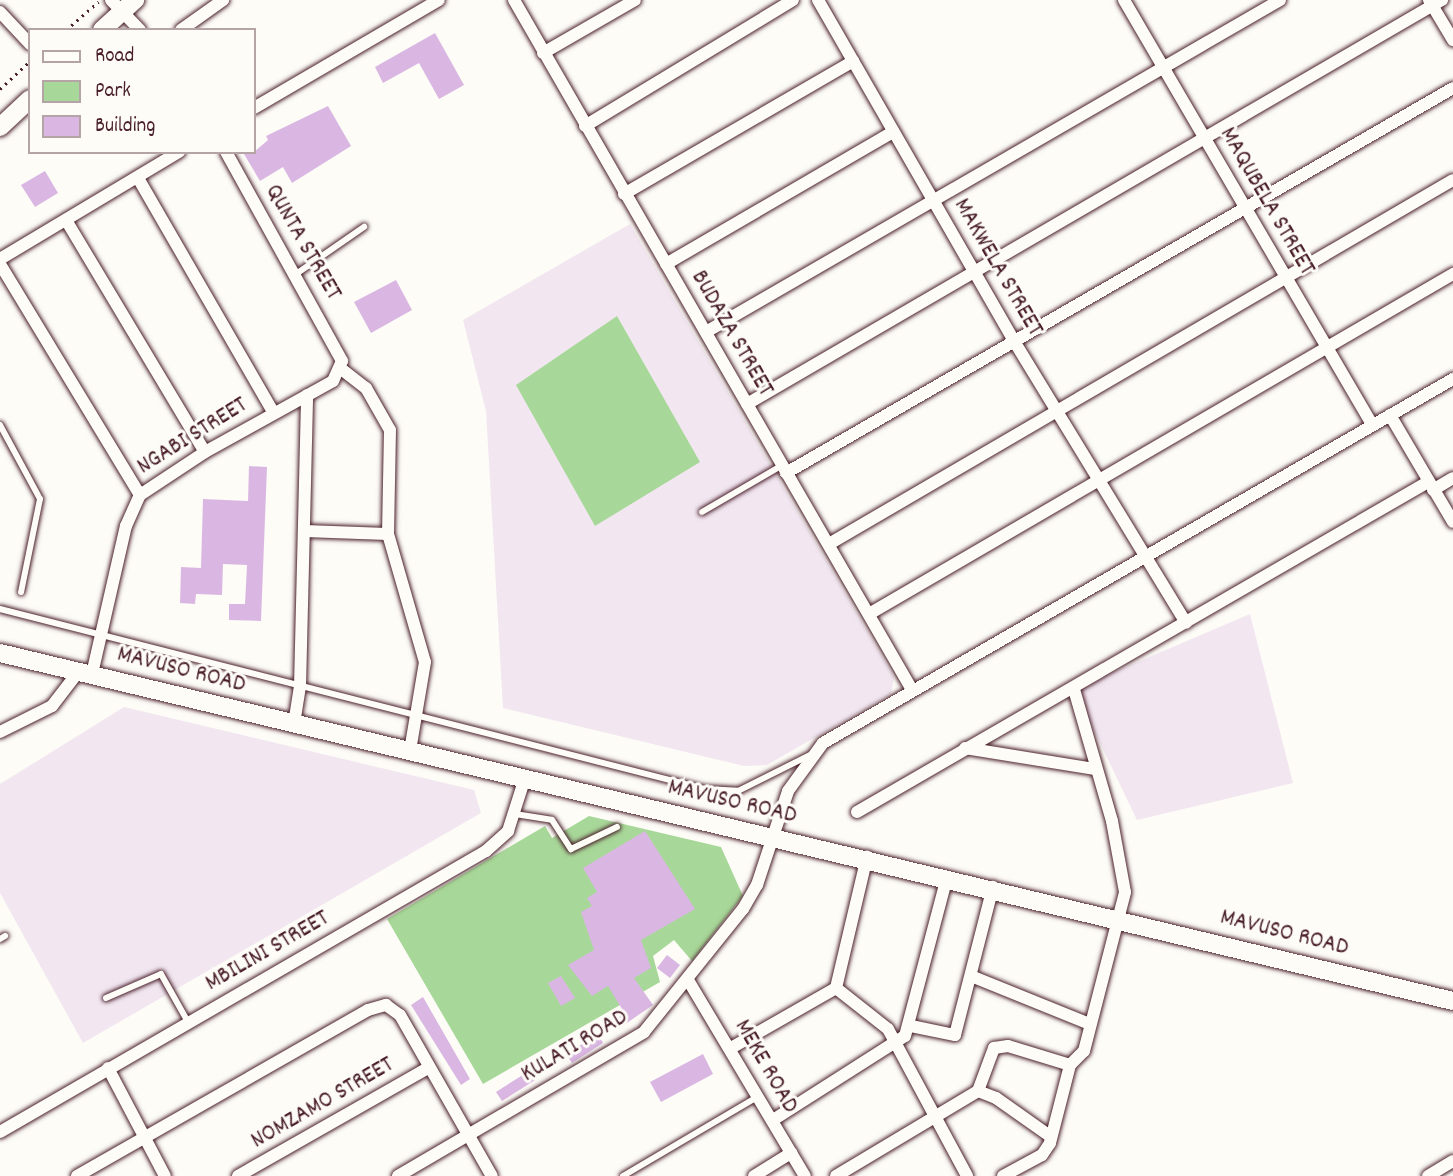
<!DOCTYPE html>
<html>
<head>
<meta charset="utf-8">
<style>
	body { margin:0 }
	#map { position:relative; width:1453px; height:1176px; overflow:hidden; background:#fdfcf7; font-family:Dekko,sans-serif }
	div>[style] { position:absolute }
	.built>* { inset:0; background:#f2e7f1 }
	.green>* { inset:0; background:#a8d899 }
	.building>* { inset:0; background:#dab7e2 }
	.path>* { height:2.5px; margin-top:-1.25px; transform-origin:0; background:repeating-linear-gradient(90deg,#4a1f2b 0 2px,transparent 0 7px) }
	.roads { filter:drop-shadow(0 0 2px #4a1f2b) drop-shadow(0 0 2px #4a1f2b) }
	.lane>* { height:6px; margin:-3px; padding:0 3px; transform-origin:3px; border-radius:3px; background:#fdfcf7 }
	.street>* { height:12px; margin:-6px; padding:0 6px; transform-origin:6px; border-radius:6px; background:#fdfcf7 }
	.secondary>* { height:18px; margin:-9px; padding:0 9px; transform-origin:9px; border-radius:9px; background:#fdfcf7 }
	span { translate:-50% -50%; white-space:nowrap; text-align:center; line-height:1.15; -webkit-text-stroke:6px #fdfcf7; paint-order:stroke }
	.street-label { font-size:24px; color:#4a1f2b }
	.legend { position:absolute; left:28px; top:28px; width:228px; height:126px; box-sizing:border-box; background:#fdfcf7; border:2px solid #b5a4a5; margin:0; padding:9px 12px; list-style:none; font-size:21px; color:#4a1f2b }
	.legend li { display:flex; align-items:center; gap:14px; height:35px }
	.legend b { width:35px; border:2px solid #b5a4a5 }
</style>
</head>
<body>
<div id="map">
	<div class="built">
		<i style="clip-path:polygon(630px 224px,894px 677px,891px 694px,767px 765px,744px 766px,503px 708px,486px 411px,463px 320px)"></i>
		<i style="clip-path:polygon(1250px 614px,1293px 783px,1137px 820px,1074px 689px)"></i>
		<i style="clip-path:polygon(124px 707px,474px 790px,481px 813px,83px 1043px,0 893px,0 784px)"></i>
	</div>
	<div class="green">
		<i style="clip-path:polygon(617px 316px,700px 462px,595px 526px,516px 385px)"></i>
		<i style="clip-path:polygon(589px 816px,721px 847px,743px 896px,692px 961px,674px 940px,653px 956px,660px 982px,483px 1084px,387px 919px,545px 826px,552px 838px)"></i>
	</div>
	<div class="building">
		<i style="clip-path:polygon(435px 33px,464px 85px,439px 99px,419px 63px,383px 83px,375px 67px)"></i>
		<i style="clip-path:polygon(328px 106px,351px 146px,292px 183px,283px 167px,260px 181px,244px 154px,254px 152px,268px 140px,266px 136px)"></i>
		<i style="clip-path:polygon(45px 171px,58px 193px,35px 207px,21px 185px)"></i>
		<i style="clip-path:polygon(396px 280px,412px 310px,371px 333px,354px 302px)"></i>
		<i style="clip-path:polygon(249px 466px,267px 467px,261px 621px,229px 620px,229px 604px,245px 604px,247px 565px,223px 564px,222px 595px,196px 594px,195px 604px,180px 603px,181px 567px,201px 568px,203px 499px,248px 501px)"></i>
		<i style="clip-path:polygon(645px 831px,695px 909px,641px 940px,651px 968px,634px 978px,653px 1005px,618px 1029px,610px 1018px,622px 1009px,608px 986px,592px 996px,568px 965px,594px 950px,581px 912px,592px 906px,587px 898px,597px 892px,583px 868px)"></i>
		<i style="clip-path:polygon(667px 955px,680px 965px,670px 978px,657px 968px)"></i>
		<i style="clip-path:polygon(561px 976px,575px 998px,561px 1006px,548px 983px)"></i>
		<i style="clip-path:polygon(423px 997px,470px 1079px,461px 1085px,411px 1005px)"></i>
		<i style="clip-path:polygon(598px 1034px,603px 1043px,572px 1063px,566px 1054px)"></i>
		<i style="clip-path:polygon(703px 1054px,713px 1074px,661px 1102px,650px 1082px)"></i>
		<i style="clip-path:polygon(529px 1071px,535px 1080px,502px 1101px,496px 1092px)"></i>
	</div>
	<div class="path">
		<i style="left:66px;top:30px;width:43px;rotate:-41.2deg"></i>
		<i style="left:0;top:89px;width:41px;rotate:-43deg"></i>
	</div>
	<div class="roads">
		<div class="lane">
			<i style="left:296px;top:274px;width:83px;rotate:-34.7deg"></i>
			<i style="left:0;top:425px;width:84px;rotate:61.6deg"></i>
			<i style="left:40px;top:499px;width:95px;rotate:101.5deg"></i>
			<i style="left:702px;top:512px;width:91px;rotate:-30.2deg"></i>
			<i style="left:0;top:609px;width:728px;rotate:14.32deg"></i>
			<i style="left:705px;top:789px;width:33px;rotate:3deg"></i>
			<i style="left:738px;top:791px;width:80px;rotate:-26.6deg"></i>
			<i style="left:515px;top:814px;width:37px;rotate:9deg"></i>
			<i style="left:552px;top:820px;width:35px;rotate:57deg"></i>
			<i style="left:571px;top:849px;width:51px;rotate:-25.6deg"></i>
			<i style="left:0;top:939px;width:6px;rotate:-31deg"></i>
			<i style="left:106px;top:998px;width:60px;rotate:-23.6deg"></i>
			<i style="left:161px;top:974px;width:55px;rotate:60.6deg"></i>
			<i style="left:623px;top:1176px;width:156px;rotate:-30.5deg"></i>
		</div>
		<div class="street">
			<i style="left:111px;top:0;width:42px;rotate:46deg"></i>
			<i style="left:514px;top:0;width:797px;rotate:60.02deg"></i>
			<i style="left:818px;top:0;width:393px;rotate:60.1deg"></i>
			<i style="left:1014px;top:341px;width:330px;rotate:58.6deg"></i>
			<i style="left:1124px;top:0;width:492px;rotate:59.7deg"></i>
			<i style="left:1429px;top:0;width:47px;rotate:59deg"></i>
			<i style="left:0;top:12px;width:44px;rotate:46.8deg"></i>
			<i style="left:181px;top:30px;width:52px;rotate:-35.5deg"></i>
			<i style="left:543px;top:53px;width:106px;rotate:-29.9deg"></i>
			<i style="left:254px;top:108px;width:214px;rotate:-30.3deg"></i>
			<i style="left:585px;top:126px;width:243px;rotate:-31.2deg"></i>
			<i style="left:138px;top:178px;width:270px;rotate:60deg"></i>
			<i style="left:624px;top:194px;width:265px;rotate:-30.1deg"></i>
			<i style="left:66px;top:220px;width:270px;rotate:59.1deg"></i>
			<i style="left:0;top:259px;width:209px;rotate:-30.9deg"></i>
			<i style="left:0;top:264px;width:270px;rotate:58.8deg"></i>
			<i style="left:666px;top:264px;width:263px;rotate:-30.2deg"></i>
			<i style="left:706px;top:332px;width:663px;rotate:-30.04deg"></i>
			<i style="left:340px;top:368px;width:33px;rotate:38deg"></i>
			<i style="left:366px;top:388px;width:48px;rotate:60.3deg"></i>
			<i style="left:390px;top:430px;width:104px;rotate:91.1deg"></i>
			<i style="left:388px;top:534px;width:133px;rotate:73.9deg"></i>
			<i style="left:425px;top:662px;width:90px;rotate:99.6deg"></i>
			<i style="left:747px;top:404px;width:804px;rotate:-30.17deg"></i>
			<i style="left:1390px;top:415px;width:124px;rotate:59.5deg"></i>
			<i style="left:786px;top:473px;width:770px;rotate:-29.99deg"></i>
			<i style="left:1433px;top:490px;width:23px;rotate:-31deg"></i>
			<i style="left:304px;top:531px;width:84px;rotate:2deg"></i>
			<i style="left:829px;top:544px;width:722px;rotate:-30.26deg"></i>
			<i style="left:869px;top:614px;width:676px;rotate:-30.21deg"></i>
			<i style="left:92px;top:674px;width:152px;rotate:-77.1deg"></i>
			<i style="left:126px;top:526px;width:34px;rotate:-66deg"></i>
			<i style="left:140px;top:495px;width:78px;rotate:-33.5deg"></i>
			<i style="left:205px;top:452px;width:146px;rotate:-29deg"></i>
			<i style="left:333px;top:381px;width:22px;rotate:-66deg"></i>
			<i style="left:342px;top:361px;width:239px;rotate:-119deg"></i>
			<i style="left:294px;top:724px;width:37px;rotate:-81deg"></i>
			<i style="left:300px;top:687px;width:292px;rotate:-88.6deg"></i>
			<i style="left:0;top:732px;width:58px;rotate:-26.6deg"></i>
			<i style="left:52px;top:706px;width:44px;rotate:-52.4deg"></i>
			<i style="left:965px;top:748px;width:132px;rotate:9.2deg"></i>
			<i style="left:857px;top:812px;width:660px;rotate:-30.03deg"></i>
			<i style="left:971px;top:976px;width:128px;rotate:22deg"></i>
			<i style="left:688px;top:980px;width:228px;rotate:59.2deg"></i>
			<i style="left:836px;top:988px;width:66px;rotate:38.3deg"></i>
			<i style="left:888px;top:1029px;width:167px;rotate:61.7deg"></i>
			<i style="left:911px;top:1026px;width:45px;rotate:11.6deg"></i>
			<i style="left:955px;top:1035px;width:153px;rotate:-75.6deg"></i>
			<i style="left:731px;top:1048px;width:121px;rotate:-29.7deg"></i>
			<i style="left:836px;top:988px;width:135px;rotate:-76.7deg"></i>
			<i style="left:108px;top:1068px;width:122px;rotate:62.2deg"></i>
			<i style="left:978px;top:1091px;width:19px;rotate:21deg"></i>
			<i style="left:996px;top:1098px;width:67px;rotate:35.3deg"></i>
			<i style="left:773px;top:1120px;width:156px;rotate:-32.5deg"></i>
			<i style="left:905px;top:1036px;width:164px;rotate:-75.2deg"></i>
			<i style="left:0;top:1132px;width:561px;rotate:-30.04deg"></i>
			<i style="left:486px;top:851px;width:30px;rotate:-42deg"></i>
			<i style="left:508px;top:831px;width:52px;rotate:-72.3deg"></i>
			<i style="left:77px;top:1176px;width:335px;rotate:-29.7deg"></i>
			<i style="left:368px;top:1010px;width:19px;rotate:-16deg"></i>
			<i style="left:386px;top:1005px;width:17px;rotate:36deg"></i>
			<i style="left:400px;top:1015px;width:185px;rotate:60.3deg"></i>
			<i style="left:238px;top:1176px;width:219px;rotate:-29.6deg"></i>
			<i style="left:398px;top:1176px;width:285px;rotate:-30.3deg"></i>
			<i style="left:644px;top:1032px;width:158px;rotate:-51.2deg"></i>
			<i style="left:743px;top:909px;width:28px;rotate:-60deg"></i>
			<i style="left:757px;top:885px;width:99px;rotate:-71.7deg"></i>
			<i style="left:788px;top:791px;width:59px;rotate:-53.9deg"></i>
			<i style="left:823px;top:743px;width:728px;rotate:-30.02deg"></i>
			<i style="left:754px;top:1176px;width:44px;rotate:-31.9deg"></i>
			<i style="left:836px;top:1176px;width:165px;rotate:-30.9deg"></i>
			<i style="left:978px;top:1091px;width:46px;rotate:-69.6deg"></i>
			<i style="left:994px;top:1048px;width:14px;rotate:-8deg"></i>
			<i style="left:1008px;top:1046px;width:65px;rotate:17deg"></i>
			<i style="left:1003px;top:1176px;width:44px;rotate:-28.3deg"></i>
			<i style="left:1042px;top:1155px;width:14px;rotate:-56deg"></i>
			<i style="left:1050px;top:1143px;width:81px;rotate:-75.6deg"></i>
			<i style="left:1070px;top:1065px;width:20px;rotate:-45deg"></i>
			<i style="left:1084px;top:1051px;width:164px;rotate:-75.5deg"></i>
			<i style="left:1125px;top:892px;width:72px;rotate:-100.4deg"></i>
			<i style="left:1112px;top:821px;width:137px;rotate:-106.1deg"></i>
			<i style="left:1428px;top:1176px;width:29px;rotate:-31deg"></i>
		</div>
		<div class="secondary">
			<i style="left:102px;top:30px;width:45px;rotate:-42.3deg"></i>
			<i style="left:0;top:127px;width:41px;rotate:-43deg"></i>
			<i style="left:0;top:653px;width:1494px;rotate:13.47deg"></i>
		</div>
	</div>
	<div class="street-label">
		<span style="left:1266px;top:202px;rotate:60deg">MAQUBELA STREET</span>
		<span style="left:302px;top:243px;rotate:60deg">QUNTA STREET</span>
		<span style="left:997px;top:268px;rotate:60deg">MAKWELA STREET</span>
		<span style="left:731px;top:334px;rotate:60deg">BUDAZA STREET</span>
		<span style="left:193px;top:437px;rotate:-32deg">NGABI STREET</span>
		<span style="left:181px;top:671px;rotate:14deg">MAVUSO ROAD</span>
		<span style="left:732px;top:803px;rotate:13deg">MAVUSO ROAD</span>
		<span style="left:1284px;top:934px;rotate:14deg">MAVUSO ROAD</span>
		<span style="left:268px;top:952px;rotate:-30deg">MBILINI STREET</span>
		<span style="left:575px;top:1047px;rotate:-31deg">KULATI ROAD</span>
		<span style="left:765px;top:1067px;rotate:60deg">MEKE ROAD</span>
		<span style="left:323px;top:1104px;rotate:-30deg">NOMZAMO STREET</span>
	</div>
	<ul class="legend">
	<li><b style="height:9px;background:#fdfcf7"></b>Road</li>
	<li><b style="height:19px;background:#a8d899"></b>Park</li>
	<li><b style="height:19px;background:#dab7e2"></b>Building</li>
	</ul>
</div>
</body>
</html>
